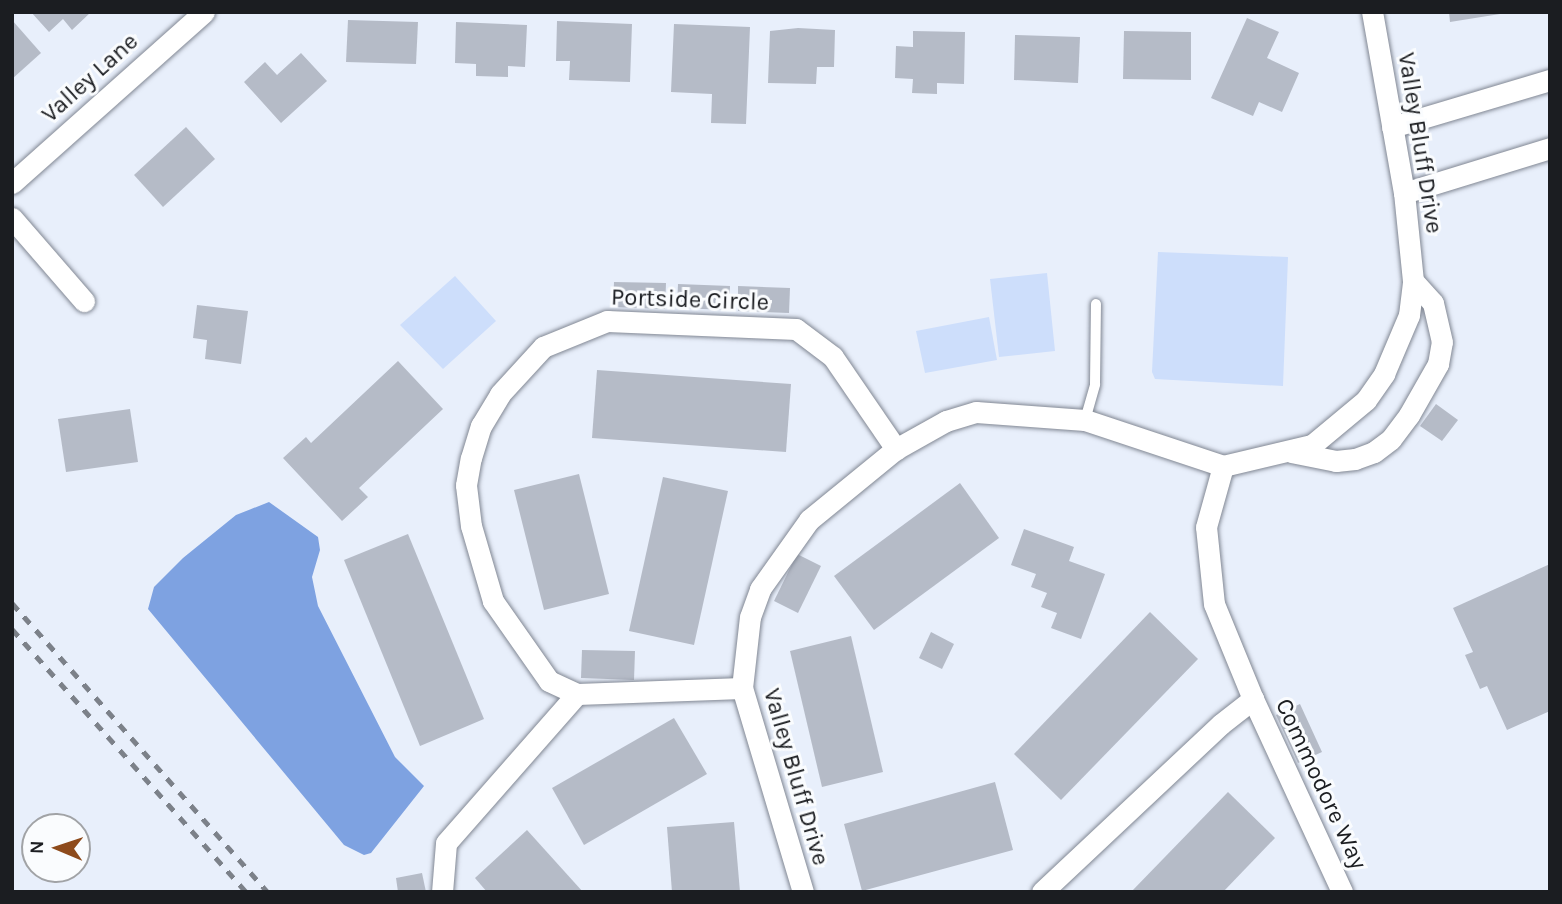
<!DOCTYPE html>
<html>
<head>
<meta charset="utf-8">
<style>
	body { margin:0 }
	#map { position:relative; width:1562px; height:904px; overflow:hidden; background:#e8effb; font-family:Karla,sans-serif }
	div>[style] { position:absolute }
	.green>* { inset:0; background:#cddefb }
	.water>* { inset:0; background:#7ea2e1 }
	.building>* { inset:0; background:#b5bbc7 }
	.roads { filter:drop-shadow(0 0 2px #818793) drop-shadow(0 0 2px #818793) }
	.lane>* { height:10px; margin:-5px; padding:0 5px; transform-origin:5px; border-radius:5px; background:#fff }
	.street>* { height:21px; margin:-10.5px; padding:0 10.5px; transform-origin:10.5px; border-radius:10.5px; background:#fff }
	.rail>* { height:5px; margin-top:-2.5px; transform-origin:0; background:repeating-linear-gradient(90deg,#7c8189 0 9px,transparent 0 18px) }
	span { translate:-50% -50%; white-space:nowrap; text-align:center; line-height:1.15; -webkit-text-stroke:6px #fafcfe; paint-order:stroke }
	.street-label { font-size:24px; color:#1b1d21 }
	.frame { position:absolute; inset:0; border:14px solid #1b1d21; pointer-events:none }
	.north { position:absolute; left:21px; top:813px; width:70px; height:70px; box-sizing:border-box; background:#fafcfe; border:2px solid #a1a3a6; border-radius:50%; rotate:272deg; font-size:19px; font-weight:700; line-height:28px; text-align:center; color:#1b1d21 }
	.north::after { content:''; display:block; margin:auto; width:24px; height:32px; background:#8e4b1c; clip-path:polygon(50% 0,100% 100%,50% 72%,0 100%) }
</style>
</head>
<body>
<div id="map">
	<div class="green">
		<i style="clip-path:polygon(1158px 252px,1288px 257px,1283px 386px,1155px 379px,1152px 372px)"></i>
		<i style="clip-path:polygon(1047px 273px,1055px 351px,999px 357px,990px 279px)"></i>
		<i style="clip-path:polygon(455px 276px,496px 321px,443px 369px,400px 325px)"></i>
		<i style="clip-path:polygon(989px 317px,997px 360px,925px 373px,916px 331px)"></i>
	</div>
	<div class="water">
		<i style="clip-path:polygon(269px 502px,318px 537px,320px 550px,312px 577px,318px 606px,395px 757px,424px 786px,371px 853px,364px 855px,344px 845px,148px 609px,154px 587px,183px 558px,236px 515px)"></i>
	</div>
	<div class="building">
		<i style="clip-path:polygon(31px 12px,91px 12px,72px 30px,63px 19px,49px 32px)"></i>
		<i style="clip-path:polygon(1449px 12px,1500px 12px,1500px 14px,1450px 22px)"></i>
		<i style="clip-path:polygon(1247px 18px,1279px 32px,1267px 58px,1299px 73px,1282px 112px,1259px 102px,1253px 116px,1211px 98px)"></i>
		<i style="clip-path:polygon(12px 20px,41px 53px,12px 79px)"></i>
		<i style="clip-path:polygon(348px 20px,418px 22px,416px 64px,346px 62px)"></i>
		<i style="clip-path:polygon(557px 21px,632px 24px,630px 82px,569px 80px,570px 61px,556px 61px)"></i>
		<i style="clip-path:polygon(456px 22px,527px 25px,525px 67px,508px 66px,508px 77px,476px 76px,476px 64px,455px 63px)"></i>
		<i style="clip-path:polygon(674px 24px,750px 27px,746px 124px,711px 123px,712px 94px,671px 92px)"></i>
		<i style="clip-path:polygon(798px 28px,835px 30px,834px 67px,817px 67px,816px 84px,768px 83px,770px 31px)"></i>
		<i style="clip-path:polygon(913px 31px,965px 32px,964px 84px,937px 83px,937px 94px,912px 93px,913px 79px,895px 78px,896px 46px,913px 47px)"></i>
		<i style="clip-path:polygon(1124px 31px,1191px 32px,1191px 80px,1123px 79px)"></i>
		<i style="clip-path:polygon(1015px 35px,1080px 37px,1078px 83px,1014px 80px)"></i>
		<i style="clip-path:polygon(301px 53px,327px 81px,281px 123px,244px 82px,265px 62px,277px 75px)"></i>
		<i style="clip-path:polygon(186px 127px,215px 159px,163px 207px,134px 175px)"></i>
		<i style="clip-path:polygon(614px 282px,666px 283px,665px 309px,613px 307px)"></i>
		<i style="clip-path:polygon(678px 284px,730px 286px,729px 310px,677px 308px)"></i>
		<i style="clip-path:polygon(738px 286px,790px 288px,789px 313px,738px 311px)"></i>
		<i style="clip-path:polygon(197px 305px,248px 311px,241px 364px,205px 359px,207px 340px,193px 338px)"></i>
		<i style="clip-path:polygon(398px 361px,443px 409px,359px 488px,368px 497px,342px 521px,283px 458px,306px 437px,311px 443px)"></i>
		<i style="clip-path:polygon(597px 370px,791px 384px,786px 452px,592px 438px)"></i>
		<i style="clip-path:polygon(1436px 404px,1458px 420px,1442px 441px,1420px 426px)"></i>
		<i style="clip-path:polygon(130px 409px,138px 462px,66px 472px,58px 419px)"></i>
		<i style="clip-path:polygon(579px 474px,609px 594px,544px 610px,514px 490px)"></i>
		<i style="clip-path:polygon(663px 477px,728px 491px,694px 645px,629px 631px)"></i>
		<i style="clip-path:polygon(960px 483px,999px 538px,874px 630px,834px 576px)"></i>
		<i style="clip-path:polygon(1024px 529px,1074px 547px,1069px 561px,1105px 574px,1081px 639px,1051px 628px,1057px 613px,1041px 607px,1047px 593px,1031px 587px,1036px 574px,1011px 565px)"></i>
		<i style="clip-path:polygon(408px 534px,484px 719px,420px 746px,344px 560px)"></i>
		<i style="clip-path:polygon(797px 554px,821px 566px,798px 613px,774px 601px)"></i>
		<i style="clip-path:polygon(1550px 564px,1550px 711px,1507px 730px,1487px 686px,1480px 689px,1465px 655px,1473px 652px,1453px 608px)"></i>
		<i style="clip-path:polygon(1150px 612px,1198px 659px,1061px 800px,1014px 754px)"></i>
		<i style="clip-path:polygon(931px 632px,954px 644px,942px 669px,919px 658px)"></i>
		<i style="clip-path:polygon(851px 636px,883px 772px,822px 787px,790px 651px)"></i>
		<i style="clip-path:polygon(582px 650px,635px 651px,634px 680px,581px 678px)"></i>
		<i style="clip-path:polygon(1300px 704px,1322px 752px,1298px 763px,1276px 715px)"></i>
		<i style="clip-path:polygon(674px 718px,707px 774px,584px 845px,552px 788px)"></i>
		<i style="clip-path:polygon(995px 782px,1013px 850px,862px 891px,844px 824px)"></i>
		<i style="clip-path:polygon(1228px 792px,1275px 838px,1223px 892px,1131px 892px)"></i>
		<i style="clip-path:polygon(734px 822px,740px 892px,672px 892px,667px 827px)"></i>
		<i style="clip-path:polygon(527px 830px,583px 892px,487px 892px,475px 878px)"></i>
		<i style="clip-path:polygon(422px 873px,426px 892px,398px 892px,396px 878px)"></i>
	</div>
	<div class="roads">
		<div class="lane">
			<i style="left:1085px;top:420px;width:37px;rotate:-74deg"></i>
			<i style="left:1095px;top:384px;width:80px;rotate:-89.3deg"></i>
		</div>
		<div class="street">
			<i style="left:1392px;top:127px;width:165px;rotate:-16.6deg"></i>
			<i style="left:12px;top:183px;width:257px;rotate:-41.7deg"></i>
			<i style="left:1404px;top:193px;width:153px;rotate:-17.1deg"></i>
			<i style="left:12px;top:218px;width:110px;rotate:49.1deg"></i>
			<i style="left:1291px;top:452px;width:46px;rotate:11.3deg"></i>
			<i style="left:1336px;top:461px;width:19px;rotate:-6deg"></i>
			<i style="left:1355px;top:459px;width:20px;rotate:-20deg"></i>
			<i style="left:1374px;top:452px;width:21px;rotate:-37deg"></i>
			<i style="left:1391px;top:439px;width:30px;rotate:-53deg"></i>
			<i style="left:1409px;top:415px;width:59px;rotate:-60.4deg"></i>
			<i style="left:1438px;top:364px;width:22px;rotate:-80deg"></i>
			<i style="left:1442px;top:342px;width:40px;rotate:-103deg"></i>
			<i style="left:1433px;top:303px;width:30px;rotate:-132deg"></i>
			<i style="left:742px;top:688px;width:165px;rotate:177.9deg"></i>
			<i style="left:577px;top:694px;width:31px;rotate:-155deg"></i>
			<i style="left:549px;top:681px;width:98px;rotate:-125deg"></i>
			<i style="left:493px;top:601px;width:78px;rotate:-106.3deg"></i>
			<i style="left:471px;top:526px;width:41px;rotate:-97deg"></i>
			<i style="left:466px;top:485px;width:27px;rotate:-80deg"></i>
			<i style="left:471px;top:458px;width:34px;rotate:-73deg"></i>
			<i style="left:481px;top:426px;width:37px;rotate:-59deg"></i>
			<i style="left:500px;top:394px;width:64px;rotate:-47.5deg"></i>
			<i style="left:543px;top:347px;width:69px;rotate:-22.1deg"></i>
			<i style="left:607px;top:321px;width:189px;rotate:2.4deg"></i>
			<i style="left:796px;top:329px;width:46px;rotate:37.1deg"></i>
			<i style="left:833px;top:357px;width:112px;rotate:55.6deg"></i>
			<i style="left:1253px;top:699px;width:213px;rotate:65.2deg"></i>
			<i style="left:442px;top:892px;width:49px;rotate:-85.3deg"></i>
			<i style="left:446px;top:843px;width:198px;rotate:-48.7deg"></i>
			<i style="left:803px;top:892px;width:213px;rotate:-106.6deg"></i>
			<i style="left:742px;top:688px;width:71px;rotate:-83.6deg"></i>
			<i style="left:750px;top:617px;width:30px;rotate:-70deg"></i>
			<i style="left:760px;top:589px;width:85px;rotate:-54.6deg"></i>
			<i style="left:809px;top:520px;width:112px;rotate:-39.2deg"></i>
			<i style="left:896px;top:449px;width:57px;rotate:-29.2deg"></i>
			<i style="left:946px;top:421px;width:31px;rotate:-17deg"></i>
			<i style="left:976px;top:412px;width:109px;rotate:4.2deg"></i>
			<i style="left:1085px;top:420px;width:145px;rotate:18.4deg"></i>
			<i style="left:1223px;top:466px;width:91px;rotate:-13.3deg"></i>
			<i style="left:1312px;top:445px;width:70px;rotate:-39.8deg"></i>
			<i style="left:1366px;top:400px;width:32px;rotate:-55deg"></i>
			<i style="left:1384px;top:374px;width:64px;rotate:-67deg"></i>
			<i style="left:1409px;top:315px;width:34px;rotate:-83deg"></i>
			<i style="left:1413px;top:281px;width:88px;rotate:-95.8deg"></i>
			<i style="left:1404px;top:193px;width:184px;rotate:-100deg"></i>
			<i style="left:1042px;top:892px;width:245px;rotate:-43.2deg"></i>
			<i style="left:1221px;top:724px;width:41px;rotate:-38deg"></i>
			<i style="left:1253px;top:699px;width:103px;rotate:-112.3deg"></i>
			<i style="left:1214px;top:604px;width:77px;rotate:-95.9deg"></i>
			<i style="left:1206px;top:527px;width:63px;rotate:-74.4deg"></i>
		</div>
	</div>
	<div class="rail">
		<i style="left:12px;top:603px;width:386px;rotate:48.5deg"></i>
		<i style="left:12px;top:629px;width:352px;rotate:48.3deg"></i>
	</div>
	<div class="street-label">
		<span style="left:90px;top:78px;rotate:-42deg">Valley Lane</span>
		<span style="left:1420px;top:143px;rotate:81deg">Valley Bluff Drive</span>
		<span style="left:690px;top:300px;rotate:2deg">Portside Circle</span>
		<span style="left:796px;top:777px;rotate:74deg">Valley Bluff Drive</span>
		<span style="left:1321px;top:784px;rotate:65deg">Commodore Way</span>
	</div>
	<div class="frame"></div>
	<div class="north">N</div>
</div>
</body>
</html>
